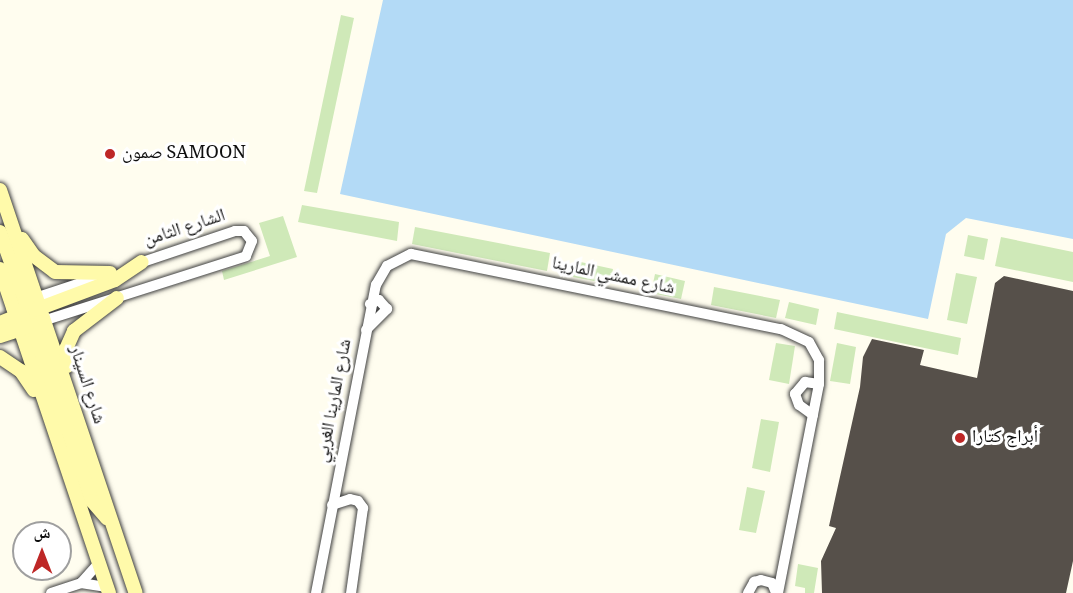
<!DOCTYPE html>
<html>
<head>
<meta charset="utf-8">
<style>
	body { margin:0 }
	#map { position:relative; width:1073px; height:593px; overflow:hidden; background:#fffdef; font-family:Georgia,"Noto Naskh Arabic",serif }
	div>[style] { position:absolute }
	.green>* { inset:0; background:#cfe9b8 }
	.water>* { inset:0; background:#b3daf6 }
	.building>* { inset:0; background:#56504a }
	.roads { filter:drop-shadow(0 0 2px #414141) drop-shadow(0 0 2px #414141) }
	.street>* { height:10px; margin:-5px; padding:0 5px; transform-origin:5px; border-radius:5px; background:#fff }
	.secondary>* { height:14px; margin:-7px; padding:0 7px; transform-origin:7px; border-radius:7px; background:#fffaaa }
	.dots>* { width:16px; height:16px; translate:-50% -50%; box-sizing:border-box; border:3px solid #fff; border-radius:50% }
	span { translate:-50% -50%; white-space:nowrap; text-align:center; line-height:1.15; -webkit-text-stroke:6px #fff; paint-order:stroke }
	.poi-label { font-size:18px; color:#0e0e0e }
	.left { translate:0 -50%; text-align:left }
	.street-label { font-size:18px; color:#0e0e0e }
	.north { position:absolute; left:12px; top:521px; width:60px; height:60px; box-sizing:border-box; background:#fff; border:2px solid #9f9f9f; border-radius:50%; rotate:0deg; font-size:16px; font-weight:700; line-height:24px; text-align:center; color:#0e0e0e }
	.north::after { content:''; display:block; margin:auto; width:21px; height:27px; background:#be2726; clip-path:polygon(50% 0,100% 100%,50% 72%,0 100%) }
</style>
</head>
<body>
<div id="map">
	<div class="green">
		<i style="clip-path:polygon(341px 15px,354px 18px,317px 193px,304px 191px)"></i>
		<i style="clip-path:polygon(302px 205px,399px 222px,397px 241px,298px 222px)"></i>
		<i style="clip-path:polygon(283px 216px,297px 257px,224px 280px,222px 271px,270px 256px,259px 223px)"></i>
		<i style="clip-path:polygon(415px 227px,550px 253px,547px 271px,412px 244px)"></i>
		<i style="clip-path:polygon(968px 235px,988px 239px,984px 260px,964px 256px)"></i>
		<i style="clip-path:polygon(1001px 237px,1073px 252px,1073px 282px,995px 266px)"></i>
		<i style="clip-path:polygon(576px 261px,613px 269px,610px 284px,573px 277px)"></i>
		<i style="clip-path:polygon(956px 273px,977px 277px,967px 324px,947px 320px)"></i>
		<i style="clip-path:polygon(655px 274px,685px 281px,681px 299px,651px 293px)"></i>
		<i style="clip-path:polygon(714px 287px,780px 300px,776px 318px,711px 305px)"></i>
		<i style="clip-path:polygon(789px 302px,819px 309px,816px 325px,785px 318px)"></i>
		<i style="clip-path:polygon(837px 312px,961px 338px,958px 355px,834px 329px)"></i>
		<i style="clip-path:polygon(776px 343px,795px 346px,789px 384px,769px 380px)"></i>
		<i style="clip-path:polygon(837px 343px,856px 347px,850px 384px,830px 381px)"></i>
		<i style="clip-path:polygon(761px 419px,779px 422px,770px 472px,752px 468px)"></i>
		<i style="clip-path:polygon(747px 487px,765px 491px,756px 533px,739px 530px)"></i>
		<i style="clip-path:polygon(798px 564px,818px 568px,814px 593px,805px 593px,805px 588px,795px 586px)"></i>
	</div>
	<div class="water">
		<i style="clip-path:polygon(383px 0,1073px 0,1073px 239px,966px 218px,946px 234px,928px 319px,340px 194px)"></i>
	</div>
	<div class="building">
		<i style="clip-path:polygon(1004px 276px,1073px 291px,1073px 561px,1066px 593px,822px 593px,821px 561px,836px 528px,829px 526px,860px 387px,863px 357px,872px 339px,924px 350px,920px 365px,977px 378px,995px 283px)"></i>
	</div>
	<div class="roads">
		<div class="street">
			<i style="left:38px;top:297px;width:71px;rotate:-18.2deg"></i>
			<i style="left:46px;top:320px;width:210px;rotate:-17.7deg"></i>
			<i style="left:246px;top:256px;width:16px;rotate:-68deg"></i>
			<i style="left:252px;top:241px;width:13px;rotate:-129deg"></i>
			<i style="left:244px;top:231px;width:9px;rotate:180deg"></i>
			<i style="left:235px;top:231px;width:103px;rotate:161.4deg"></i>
			<i style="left:366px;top:330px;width:30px;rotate:-45deg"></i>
			<i style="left:387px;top:309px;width:12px;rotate:-132deg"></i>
			<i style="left:379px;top:300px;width:10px;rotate:156deg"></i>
			<i style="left:813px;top:415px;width:17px;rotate:-144deg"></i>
			<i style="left:799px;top:405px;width:12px;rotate:-110deg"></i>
			<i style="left:795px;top:394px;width:16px;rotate:-50deg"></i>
			<i style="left:805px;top:382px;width:14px;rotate:8deg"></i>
			<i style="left:332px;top:505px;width:19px;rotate:-18deg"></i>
			<i style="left:350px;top:499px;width:8px;rotate:14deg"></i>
			<i style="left:358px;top:501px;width:9px;rotate:54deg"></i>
			<i style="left:363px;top:508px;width:86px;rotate:98deg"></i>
			<i style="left:81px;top:583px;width:27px;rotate:-48deg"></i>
			<i style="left:51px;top:593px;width:32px;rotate:-18deg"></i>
			<i style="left:81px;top:583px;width:26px;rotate:9deg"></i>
			<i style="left:316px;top:593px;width:314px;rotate:-79deg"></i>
			<i style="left:376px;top:285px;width:22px;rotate:-60deg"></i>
			<i style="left:387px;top:266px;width:27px;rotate:-27deg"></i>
			<i style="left:411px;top:254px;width:378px;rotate:11.5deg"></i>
			<i style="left:781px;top:329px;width:31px;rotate:25deg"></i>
			<i style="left:809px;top:342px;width:21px;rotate:61deg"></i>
			<i style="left:819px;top:360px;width:24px;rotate:90deg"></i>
			<i style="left:819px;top:384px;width:213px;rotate:101.1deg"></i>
			<i style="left:748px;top:593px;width:13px;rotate:-61deg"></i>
			<i style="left:754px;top:582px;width:7px;rotate:-16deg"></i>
			<i style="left:761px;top:580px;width:11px;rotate:15deg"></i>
			<i style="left:772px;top:583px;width:11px;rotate:68deg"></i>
		</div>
		<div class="secondary">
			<i style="left:0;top:190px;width:425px;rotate:71.4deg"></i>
			<i style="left:0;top:232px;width:74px;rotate:70.3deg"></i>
			<i style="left:25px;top:302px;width:17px;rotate:50deg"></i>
			<i style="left:22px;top:239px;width:21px;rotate:55deg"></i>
			<i style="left:34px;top:256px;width:26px;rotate:37deg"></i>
			<i style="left:55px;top:272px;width:55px;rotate:1deg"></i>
			<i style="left:0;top:269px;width:342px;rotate:71.4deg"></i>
			<i style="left:13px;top:307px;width:26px;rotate:43deg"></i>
			<i style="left:32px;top:325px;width:186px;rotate:71.2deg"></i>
			<i style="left:92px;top:501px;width:23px;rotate:49deg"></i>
			<i style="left:35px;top:310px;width:85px;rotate:-20.6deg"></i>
			<i style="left:115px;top:280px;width:32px;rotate:-34deg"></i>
			<i style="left:0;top:323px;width:24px;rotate:-22deg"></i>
			<i style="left:0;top:336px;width:28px;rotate:-18deg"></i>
			<i style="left:0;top:357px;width:25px;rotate:34deg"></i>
			<i style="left:21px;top:371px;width:23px;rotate:56deg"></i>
			<i style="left:67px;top:366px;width:17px;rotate:-93deg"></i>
			<i style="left:66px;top:349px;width:20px;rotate:-66deg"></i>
			<i style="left:74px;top:331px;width:54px;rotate:-37.5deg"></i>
		</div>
	</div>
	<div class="dots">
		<i style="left:110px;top:154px;background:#be2726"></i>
		<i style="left:960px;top:438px;background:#be2726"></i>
	</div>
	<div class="poi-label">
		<span class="left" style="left:122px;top:154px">صمون SAMOON</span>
		<span class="left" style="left:972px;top:438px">أبراج كتارا</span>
	</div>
	<div class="street-label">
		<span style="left:185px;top:229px;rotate:-18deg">الشارع الثامن</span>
		<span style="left:613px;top:277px;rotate:12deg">شارع ممشي المارينا</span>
		<span style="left:86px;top:385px;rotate:72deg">شارع السينار</span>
		<span style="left:335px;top:401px;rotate:-79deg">شارع المارينا الغربي</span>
	</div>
	<div class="north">ش</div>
</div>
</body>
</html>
